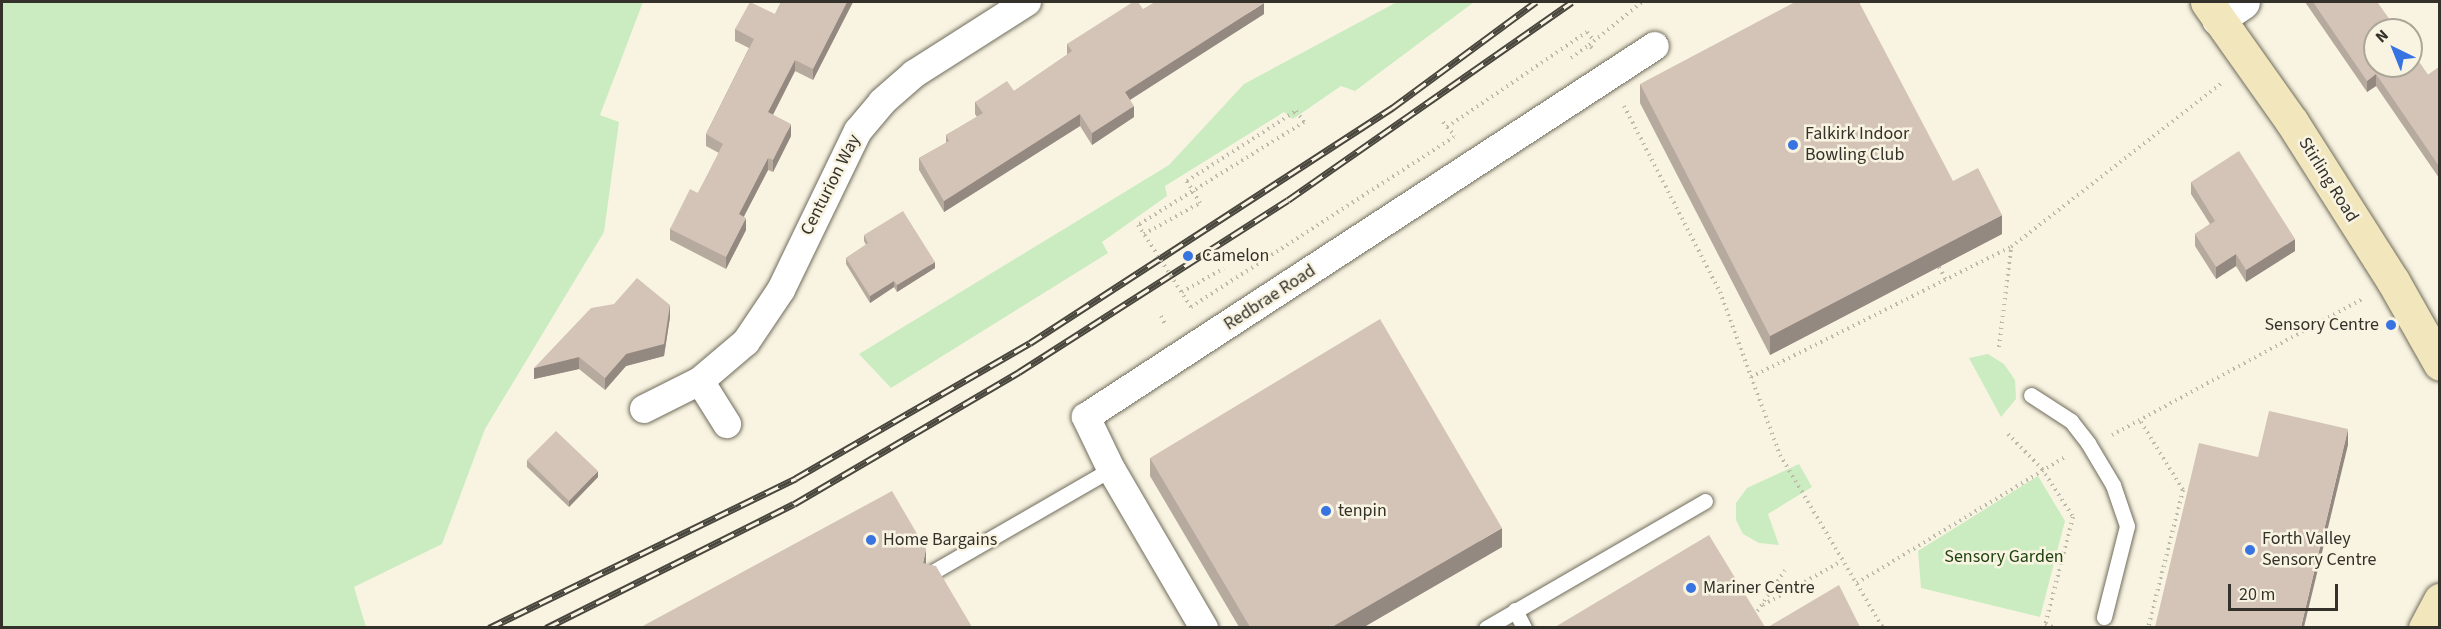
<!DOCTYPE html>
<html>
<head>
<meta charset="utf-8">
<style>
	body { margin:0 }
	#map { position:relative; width:2441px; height:629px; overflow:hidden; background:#f9f4e2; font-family:"Source Sans 3",sans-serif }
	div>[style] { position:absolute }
	.green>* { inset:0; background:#caecc0 }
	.path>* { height:4px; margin-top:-2px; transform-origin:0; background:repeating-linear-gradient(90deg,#bcb8aa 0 1.5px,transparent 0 6px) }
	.roads { filter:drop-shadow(0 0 2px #706c5c) drop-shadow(0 0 2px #706c5c) }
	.service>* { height:15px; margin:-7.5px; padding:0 7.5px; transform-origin:7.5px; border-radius:7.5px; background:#fff }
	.minor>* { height:28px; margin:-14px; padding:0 14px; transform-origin:14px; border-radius:14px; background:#fff }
	.tertiary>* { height:33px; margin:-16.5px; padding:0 16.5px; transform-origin:16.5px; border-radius:16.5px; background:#fff }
	.primary>* { height:33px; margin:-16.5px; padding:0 16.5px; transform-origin:16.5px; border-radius:16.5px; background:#f2e6bc }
	.rail>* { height:7px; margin-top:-3.5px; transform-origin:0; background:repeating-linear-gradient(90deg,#f9f4e2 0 14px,#48463d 0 28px); box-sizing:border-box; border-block:2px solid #48463d }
	.path-bridge>* { height:4px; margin-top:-2px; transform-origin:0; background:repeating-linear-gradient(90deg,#bcb8aa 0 1.5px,transparent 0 6px) }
	.wall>* { inset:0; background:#b6a99e }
	.shaded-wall>* { inset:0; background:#948981 }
	.building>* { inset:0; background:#d4c4b8 }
	.dots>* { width:16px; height:16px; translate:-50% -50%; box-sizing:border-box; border:3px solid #f9f4e2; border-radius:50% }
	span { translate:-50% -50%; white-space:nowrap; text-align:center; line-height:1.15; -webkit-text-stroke:5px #f9f4e2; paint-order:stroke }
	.poi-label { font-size:18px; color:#33312a }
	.left { translate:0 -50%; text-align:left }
	.right { translate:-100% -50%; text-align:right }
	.street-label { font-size:18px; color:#33312a }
	.park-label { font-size:18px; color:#1e4310 }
	.frame { position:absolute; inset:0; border:3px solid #33312a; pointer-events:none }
	.north { position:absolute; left:2363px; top:18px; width:60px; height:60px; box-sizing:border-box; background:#f9f4e2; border:2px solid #aaa698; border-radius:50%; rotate:317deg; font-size:16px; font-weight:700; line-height:24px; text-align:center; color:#33312a }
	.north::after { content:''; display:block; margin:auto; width:21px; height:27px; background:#3773e1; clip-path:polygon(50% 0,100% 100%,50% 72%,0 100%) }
	.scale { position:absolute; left:2228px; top:584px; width:110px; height:27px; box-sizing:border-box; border:3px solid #33312a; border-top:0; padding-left:8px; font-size:18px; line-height:21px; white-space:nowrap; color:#33312a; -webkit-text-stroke:4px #f9f4e2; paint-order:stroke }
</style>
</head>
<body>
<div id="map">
	<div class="green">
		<i style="clip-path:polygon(2px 2px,643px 2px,600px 115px,619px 122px,604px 232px,485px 429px,442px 544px,354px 587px,366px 627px,2px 627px)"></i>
		<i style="clip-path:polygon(1397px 2px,1474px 2px,1355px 91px,1341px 86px,1293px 119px,1284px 112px,1165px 186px,1167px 196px,1102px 242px,1108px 253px,891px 388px,859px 354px,1169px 165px,1244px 84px)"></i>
		<i style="clip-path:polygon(1988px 354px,2004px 364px,2015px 380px,2016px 399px,2001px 417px,1969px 358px)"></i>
		<i style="clip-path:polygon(1799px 464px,1812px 487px,1768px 514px,1779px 545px,1759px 543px,1743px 534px,1736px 520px,1736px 503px,1747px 488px)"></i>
		<i style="clip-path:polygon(2038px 476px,2065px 521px,2040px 617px,1921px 588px,1918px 551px)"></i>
	</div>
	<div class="path">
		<i style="left:1592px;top:48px;width:4px;rotate:-135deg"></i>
		<i style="left:1589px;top:45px;width:68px;rotate:-39.1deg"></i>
		<i style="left:1571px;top:58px;width:22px;rotate:-36deg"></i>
		<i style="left:1624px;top:106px;width:209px;rotate:62.7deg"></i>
		<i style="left:1720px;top:292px;width:174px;rotate:69.8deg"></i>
		<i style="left:1780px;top:455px;width:201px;rotate:59.2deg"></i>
		<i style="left:1443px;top:122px;width:6px;rotate:51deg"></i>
		<i style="left:1447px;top:127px;width:169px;rotate:-34.2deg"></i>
		<i style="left:1587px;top:32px;width:11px;rotate:52deg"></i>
		<i style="left:1447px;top:127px;width:12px;rotate:48deg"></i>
		<i style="left:1144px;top:234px;width:64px;rotate:-29deg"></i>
		<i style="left:1200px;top:203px;width:26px;rotate:-121deg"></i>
		<i style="left:1939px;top:267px;width:15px;rotate:62deg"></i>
		<i style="left:1182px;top:292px;width:48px;rotate:-29.7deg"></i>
		<i style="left:1161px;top:316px;width:11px;rotate:63deg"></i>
		<i style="left:1999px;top:347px;width:100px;rotate:-83.1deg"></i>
		<i style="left:1751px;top:377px;width:291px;rotate:-26.6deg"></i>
		<i style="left:2011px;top:247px;width:267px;rotate:-37.9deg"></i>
		<i style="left:2141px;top:422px;width:80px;rotate:58.3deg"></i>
		<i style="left:2183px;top:490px;width:142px;rotate:104.2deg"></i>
		<i style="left:2008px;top:434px;width:49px;rotate:45.8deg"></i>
		<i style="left:2042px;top:469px;width:57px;rotate:57.1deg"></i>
		<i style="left:2073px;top:517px;width:112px;rotate:104.5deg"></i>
		<i style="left:2045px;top:625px;width:12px;rotate:14deg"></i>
		<i style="left:2112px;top:435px;width:287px;rotate:-28.5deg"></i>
		<i style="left:1857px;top:583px;width:243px;rotate:-31.2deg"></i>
		<i style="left:1763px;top:605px;width:90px;rotate:-29.1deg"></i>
		<i style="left:1754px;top:616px;width:55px;rotate:-56deg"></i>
	</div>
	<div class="roads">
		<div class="service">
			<i style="left:2031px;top:395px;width:48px;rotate:33deg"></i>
			<i style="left:2071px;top:421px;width:28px;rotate:52deg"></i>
			<i style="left:2088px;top:443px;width:49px;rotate:59.2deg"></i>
			<i style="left:2113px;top:485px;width:43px;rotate:71.1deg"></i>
			<i style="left:2127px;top:526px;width:94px;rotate:104.2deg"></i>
			<i style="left:931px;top:573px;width:208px;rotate:-30deg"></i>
			<i style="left:1515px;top:610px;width:20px;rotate:63deg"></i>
			<i style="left:1486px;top:628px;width:253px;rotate:-30.1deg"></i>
		</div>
		<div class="minor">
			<i style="left:700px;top:381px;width:51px;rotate:57.9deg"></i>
			<i style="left:644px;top:409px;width:63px;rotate:-26.6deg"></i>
			<i style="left:700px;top:381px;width:60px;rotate:-40.3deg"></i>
			<i style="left:746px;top:342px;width:63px;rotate:-56.1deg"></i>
			<i style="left:781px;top:290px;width:177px;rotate:-64.2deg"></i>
			<i style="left:858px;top:131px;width:38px;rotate:-50deg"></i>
			<i style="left:882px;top:102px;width:43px;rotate:-41.2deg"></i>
			<i style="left:914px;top:74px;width:134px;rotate:-32.5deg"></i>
			<i style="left:1204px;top:628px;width:184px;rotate:-120.3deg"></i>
			<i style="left:1111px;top:469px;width:58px;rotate:-115.7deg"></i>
			<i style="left:1086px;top:417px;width:679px;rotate:-33.11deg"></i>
		</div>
		<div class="tertiary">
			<i style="left:2218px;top:19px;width:30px;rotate:-34deg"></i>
		</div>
		<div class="primary">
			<i style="left:2207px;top:2px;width:147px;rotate:54.7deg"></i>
			<i style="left:2292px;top:122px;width:188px;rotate:57.6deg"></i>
			<i style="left:2393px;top:281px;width:95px;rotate:60.5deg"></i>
			<i style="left:2425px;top:628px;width:32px;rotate:-62deg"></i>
		</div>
	</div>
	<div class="rail">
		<i style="left:489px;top:628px;width:342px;rotate:-26deg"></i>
		<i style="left:796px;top:478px;width:270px;rotate:-30deg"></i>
		<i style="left:1030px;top:343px;width:432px;rotate:-33deg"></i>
		<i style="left:1392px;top:108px;width:179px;rotate:-36.4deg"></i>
		<i style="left:546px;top:628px;width:277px;rotate:-26.6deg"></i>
		<i style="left:794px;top:504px;width:261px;rotate:-30.4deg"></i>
		<i style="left:1019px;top:372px;width:319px;rotate:-32.6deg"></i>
		<i style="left:1288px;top:200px;width:346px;rotate:-34.9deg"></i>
	</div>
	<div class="path-bridge">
		<i style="left:1187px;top:181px;width:130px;rotate:-32.7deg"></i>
		<i style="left:1296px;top:111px;width:14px;rotate:54deg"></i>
		<i style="left:1304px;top:122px;width:195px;rotate:148.2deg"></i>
		<i style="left:1138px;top:225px;width:98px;rotate:57.1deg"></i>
		<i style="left:1191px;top:307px;width:313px;rotate:-32.9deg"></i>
	</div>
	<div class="wall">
		<i style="clip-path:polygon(781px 2px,853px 2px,813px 80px,795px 71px,773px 115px,791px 136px,773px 172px,768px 170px,744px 216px,746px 230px,726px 269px,670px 240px,670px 229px,698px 193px,719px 153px,706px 146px,706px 134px,749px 48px,735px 41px,735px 29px,775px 14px)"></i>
		<i style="clip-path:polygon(2305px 2px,2377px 2px,2428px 75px,2439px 67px,2439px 178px,2376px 86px,2367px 92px)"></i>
		<i style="clip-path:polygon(1143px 9px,1264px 14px,1130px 100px,1134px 117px,1092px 145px,1080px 126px,944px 212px,919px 170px,919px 158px,946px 143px,946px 135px,977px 117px,975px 114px,975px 102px,1014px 91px,1067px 55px,1067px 44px)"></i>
		<i style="clip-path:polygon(1640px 84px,2002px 234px,1770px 355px,1640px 103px)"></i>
		<i style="clip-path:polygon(2191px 182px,2295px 251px,2246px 282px,2236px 266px,2216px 279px,2195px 246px,2195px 234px,2210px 224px,2191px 194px)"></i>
		<i style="clip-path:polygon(864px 235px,935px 268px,897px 292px,894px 287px,870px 303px,846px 264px,846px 258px,866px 245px,864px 241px)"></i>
		<i style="clip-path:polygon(670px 317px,664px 356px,626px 366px,605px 390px,579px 369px,534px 379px,534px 368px)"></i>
		<i style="clip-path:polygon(1150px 458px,1502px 547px,1364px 627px,1239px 627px,1150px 476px)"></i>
		<i style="clip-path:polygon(527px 460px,598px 477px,569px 507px,527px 467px)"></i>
	</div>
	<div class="shaded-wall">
		<i style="clip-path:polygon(847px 2px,853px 2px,813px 80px,813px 69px)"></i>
		<i style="clip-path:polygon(1264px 3px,1264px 14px,1125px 103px,1125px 92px)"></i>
		<i style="clip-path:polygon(795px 60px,795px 71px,768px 124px,768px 112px)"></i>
		<i style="clip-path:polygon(2376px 74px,2376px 86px,2367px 92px,2367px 81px)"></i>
		<i style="clip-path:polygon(1134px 106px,1134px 117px,1092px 145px,1092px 133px)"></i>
		<i style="clip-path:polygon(1080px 114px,1080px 126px,944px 212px,944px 201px)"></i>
		<i style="clip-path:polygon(791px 124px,791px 136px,773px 172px,773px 160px)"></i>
		<i style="clip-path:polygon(768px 158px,768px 170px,739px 226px,739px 214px)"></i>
		<i style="clip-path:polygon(2002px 215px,2002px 234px,1770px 355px,1770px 336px)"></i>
		<i style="clip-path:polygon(746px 218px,746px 230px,726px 269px,726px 257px)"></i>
		<i style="clip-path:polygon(2295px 239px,2295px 251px,2246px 282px,2246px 270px)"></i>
		<i style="clip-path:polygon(2236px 254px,2236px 266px,2216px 279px,2216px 267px)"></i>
		<i style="clip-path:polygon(935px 262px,935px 268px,897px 292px,897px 285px)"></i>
		<i style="clip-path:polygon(894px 281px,894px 287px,870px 303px,870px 296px)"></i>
		<i style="clip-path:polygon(670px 305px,670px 317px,664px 356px,626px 366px,605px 390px,605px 378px)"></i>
		<i style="clip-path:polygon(579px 357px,579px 369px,534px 379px,534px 368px)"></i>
		<i style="clip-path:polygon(2348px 429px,2348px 445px,2304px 627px,2301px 627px)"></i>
		<i style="clip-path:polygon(598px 471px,598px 477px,569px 507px,569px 501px)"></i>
		<i style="clip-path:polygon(1502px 528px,1502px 547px,1364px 627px,1332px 627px)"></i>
		<i style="clip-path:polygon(926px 549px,926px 565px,923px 563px)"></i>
	</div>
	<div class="building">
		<i style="clip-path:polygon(750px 2px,775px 14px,781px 2px,847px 2px,813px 69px,795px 60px,768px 112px,791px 124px,773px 160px,768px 158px,739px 214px,746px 218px,726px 257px,670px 229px,690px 189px,698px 193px,723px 144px,706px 134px,754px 39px,735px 29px)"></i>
		<i style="clip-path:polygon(1133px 2px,1138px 2px,1143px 9px,1155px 2px,1263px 2px,1264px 3px,1125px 92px,1134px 106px,1092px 133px,1080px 114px,944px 201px,919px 158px,949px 141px,946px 135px,983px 113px,975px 102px,1007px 81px,1014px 91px,1072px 51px,1067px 44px)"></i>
		<i style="clip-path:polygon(1795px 2px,1859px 2px,1953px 181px,1978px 168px,2002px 215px,1770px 336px,1640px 84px)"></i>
		<i style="clip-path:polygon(2313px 2px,2377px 2px,2397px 30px,2375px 30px,2375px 66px,2411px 66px,2411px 50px,2428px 75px,2439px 67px,2439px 166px,2376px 74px,2367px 81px)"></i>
		<i style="clip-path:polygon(2239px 151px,2295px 239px,2246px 270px,2236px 254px,2216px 267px,2195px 234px,2215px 221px,2191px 182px)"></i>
		<i style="clip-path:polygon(903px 211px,935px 262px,897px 285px,894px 281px,870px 296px,846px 258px,868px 243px,864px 235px)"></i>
		<i style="clip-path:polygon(637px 278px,670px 305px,664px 344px,626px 354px,605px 378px,579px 357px,534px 368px,591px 308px,614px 304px)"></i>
		<i style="clip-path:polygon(1380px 319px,1502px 528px,1332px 627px,1250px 627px,1150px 458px)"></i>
		<i style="clip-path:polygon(2269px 411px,2348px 429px,2301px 627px,2155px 627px,2199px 443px,2258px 457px)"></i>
		<i style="clip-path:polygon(556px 431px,598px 471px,569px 501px,527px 460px)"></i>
		<i style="clip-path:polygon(892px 491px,926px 549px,923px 563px,936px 566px,972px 627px,641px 627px)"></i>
		<i style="clip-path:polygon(1709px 535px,1765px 627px,1555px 627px)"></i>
		<i style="clip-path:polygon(1839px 585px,1860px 627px,1768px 627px)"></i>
	</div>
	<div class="dots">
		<i style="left:1793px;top:145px;background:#3773e1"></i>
		<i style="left:1188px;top:256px;background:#3773e1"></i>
		<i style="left:2391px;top:325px;background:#3773e1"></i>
		<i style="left:1326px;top:511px;background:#3773e1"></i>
		<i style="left:871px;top:540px;background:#3773e1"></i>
		<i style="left:2250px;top:550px;background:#3773e1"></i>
		<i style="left:1691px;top:588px;background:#3773e1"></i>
	</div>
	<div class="poi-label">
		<span class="left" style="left:1805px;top:145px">Falkirk Indoor<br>Bowling Club</span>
		<span class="left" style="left:1202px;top:256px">Camelon</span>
		<span class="right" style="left:2379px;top:325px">Sensory Centre</span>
		<span class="left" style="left:1338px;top:511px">tenpin</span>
		<span class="left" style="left:883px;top:540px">Home Bargains</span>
		<span class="left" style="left:2262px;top:550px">Forth Valley<br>Sensory Centre</span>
		<span class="left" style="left:1703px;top:588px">Mariner Centre</span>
	</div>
	<div class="street-label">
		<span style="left:2328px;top:180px;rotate:58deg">Stirling Road</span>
		<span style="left:831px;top:185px;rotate:-63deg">Centurion Way</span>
		<span style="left:1270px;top:298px;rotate:-33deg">Redbrae Road</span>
	</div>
	<div class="park-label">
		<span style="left:2004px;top:557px">Sensory Garden</span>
	</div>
	<div class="frame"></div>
	<div class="north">N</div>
	<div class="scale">20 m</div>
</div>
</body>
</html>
